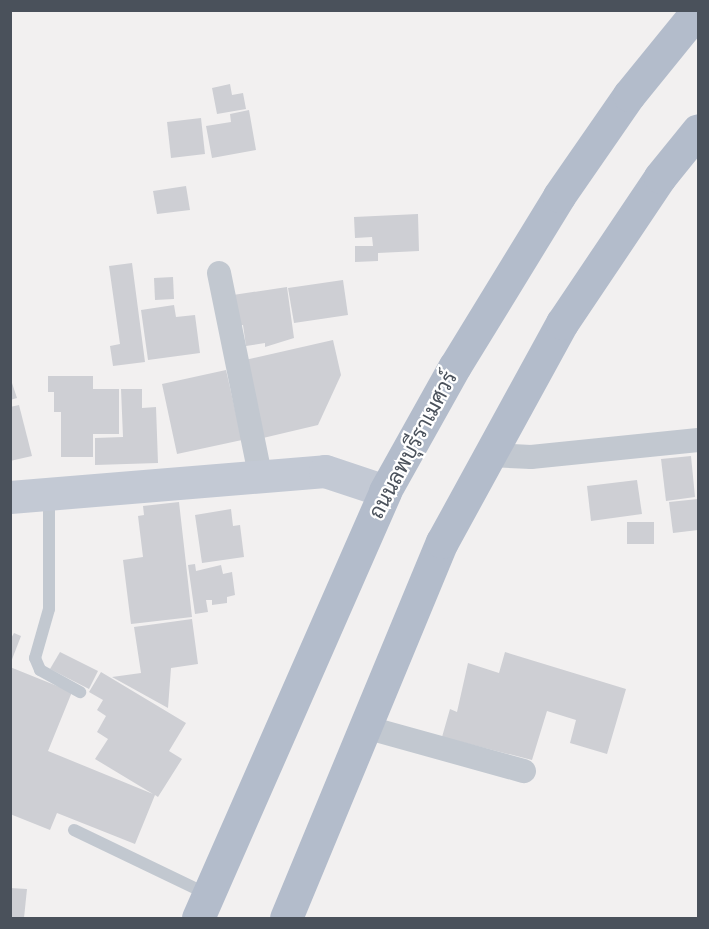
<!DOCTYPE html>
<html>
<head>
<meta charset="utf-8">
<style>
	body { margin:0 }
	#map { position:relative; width:709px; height:929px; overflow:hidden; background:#f2f0f0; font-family:Helvetica,Sarabun,sans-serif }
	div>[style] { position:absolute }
	.building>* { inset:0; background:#cecfd4 }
	.lane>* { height:12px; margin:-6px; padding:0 6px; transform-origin:6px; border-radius:6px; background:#c2c8d0 }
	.street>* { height:24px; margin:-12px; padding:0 12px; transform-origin:12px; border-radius:12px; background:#c2c8d0 }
	.secondary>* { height:33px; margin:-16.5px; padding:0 16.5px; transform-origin:16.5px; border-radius:16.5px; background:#c3c9d4 }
	.primary>* { height:33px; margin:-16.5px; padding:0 16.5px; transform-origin:16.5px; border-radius:16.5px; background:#b3bccb }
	span { translate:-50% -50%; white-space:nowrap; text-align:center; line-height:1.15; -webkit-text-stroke:4.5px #fff; paint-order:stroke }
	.street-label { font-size:21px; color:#4a515b }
	.frame { position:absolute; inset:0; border:12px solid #4a515b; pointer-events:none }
</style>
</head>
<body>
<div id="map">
	<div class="building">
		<i style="clip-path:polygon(230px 84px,232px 95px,243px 93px,246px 109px,217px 114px,212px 88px)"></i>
		<i style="clip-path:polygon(249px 110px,256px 150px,212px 158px,206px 126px,231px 122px,230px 114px)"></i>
		<i style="clip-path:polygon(201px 118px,205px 154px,171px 158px,167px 122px)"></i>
		<i style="clip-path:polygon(186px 186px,190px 210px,157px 214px,153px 191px)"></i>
		<i style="clip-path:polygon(418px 214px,419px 251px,378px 253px,378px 261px,355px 262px,355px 246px,373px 246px,372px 237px,355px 238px,354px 217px)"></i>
		<i style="clip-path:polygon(132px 263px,145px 362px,113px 366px,110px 346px,120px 344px,109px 266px)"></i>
		<i style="clip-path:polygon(173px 277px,174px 299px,155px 300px,154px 278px)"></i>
		<i style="clip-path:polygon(343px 280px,348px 315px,294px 323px,288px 288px)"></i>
		<i style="clip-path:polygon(287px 287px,294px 338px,265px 347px,265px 343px,246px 346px,243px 325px,237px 326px,233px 295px)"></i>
		<i style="clip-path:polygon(174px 305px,176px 317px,195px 315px,200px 353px,148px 360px,141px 310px)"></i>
		<i style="clip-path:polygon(333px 340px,341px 375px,318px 425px,263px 438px,245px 360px)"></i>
		<i style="clip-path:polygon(226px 370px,242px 440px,177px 454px,162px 384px)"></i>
		<i style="clip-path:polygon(48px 376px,93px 376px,93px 389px,119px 389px,119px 434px,93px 434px,93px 457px,61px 457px,61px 412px,54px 412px,54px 392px,48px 392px)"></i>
		<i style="clip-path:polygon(10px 377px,17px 398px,10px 400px)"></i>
		<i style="clip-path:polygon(121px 389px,142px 389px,142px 408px,156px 407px,158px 463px,95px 465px,95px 438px,123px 437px)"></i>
		<i style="clip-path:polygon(19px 405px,32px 456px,10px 461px,10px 407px)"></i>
		<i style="clip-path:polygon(691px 456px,695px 497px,666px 501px,661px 459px)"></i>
		<i style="clip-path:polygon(637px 480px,642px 514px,591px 521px,587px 486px)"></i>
		<i style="clip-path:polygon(698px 499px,698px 530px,673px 533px,669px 502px)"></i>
		<i style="clip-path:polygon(179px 502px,192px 617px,131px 624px,123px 560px,143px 557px,138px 516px,144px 515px,143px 506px)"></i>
		<i style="clip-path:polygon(231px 509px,233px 526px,240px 525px,244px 557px,202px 563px,195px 515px)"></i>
		<i style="clip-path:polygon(627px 522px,654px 522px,654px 544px,627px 544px)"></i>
		<i style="clip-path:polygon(195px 564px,196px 571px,221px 565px,223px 574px,232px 572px,235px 595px,227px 597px,227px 603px,212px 605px,212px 600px,206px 600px,208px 612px,195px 614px,188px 565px)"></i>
		<i style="clip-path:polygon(192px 619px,198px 664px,171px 668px,168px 708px,112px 677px,141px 673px,134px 627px)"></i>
		<i style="clip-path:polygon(14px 633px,21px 636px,11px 662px,10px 640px)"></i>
		<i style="clip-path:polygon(60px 652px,98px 671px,89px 689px,50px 669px)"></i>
		<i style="clip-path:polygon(505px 652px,626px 689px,607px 754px,570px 743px,576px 720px,547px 711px,532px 760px,442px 737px,450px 709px,457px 712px,468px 663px,499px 673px)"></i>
		<i style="clip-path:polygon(10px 667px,72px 692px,48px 751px,153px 794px,95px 759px,108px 739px,97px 732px,106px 716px,97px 710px,103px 700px,89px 692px,101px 672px,186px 723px,169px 751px,182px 759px,158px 797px,155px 795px,135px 844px,57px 813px,50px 830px,10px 814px)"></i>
		<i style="clip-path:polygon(10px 888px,27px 889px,24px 918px,10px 918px)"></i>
	</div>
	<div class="lane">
		<i style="left:49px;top:496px;width:113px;rotate:90deg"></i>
		<i style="left:49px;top:609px;width:51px;rotate:105.9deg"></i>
		<i style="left:35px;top:658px;width:13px;rotate:67deg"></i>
		<i style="left:40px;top:670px;width:46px;rotate:28.8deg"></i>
		<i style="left:74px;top:830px;width:148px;rotate:25.7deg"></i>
	</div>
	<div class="street">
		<i style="left:219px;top:273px;width:206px;rotate:78.5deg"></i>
		<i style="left:491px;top:455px;width:40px;rotate:2.9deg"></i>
		<i style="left:531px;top:457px;width:168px;rotate:-5.8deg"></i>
		<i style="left:365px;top:727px;width:165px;rotate:15.5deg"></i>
	</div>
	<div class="secondary">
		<i style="left:10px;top:497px;width:316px;rotate:-4.7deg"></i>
		<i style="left:325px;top:471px;width:63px;rotate:18.4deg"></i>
	</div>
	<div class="primary">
		<i style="left:198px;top:918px;width:466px;rotate:-66.3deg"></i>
		<i style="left:385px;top:491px;width:143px;rotate:-60.8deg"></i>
		<i style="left:455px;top:366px;width:199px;rotate:-58.5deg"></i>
		<i style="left:559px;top:196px;width:123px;rotate:-55.3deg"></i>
		<i style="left:629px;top:95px;width:109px;rotate:-50.9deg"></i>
		<i style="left:286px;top:918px;width:407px;rotate:-67.5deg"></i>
		<i style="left:442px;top:542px;width:250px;rotate:-61.3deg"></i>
		<i style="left:562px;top:323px;width:176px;rotate:-56.1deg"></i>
		<i style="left:660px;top:177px;width:60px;rotate:-51deg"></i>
	</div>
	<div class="street-label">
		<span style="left:413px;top:445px;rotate:-62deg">ถนนลพบุรีราเมศวร์</span>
	</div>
	<div class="frame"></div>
</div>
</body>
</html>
